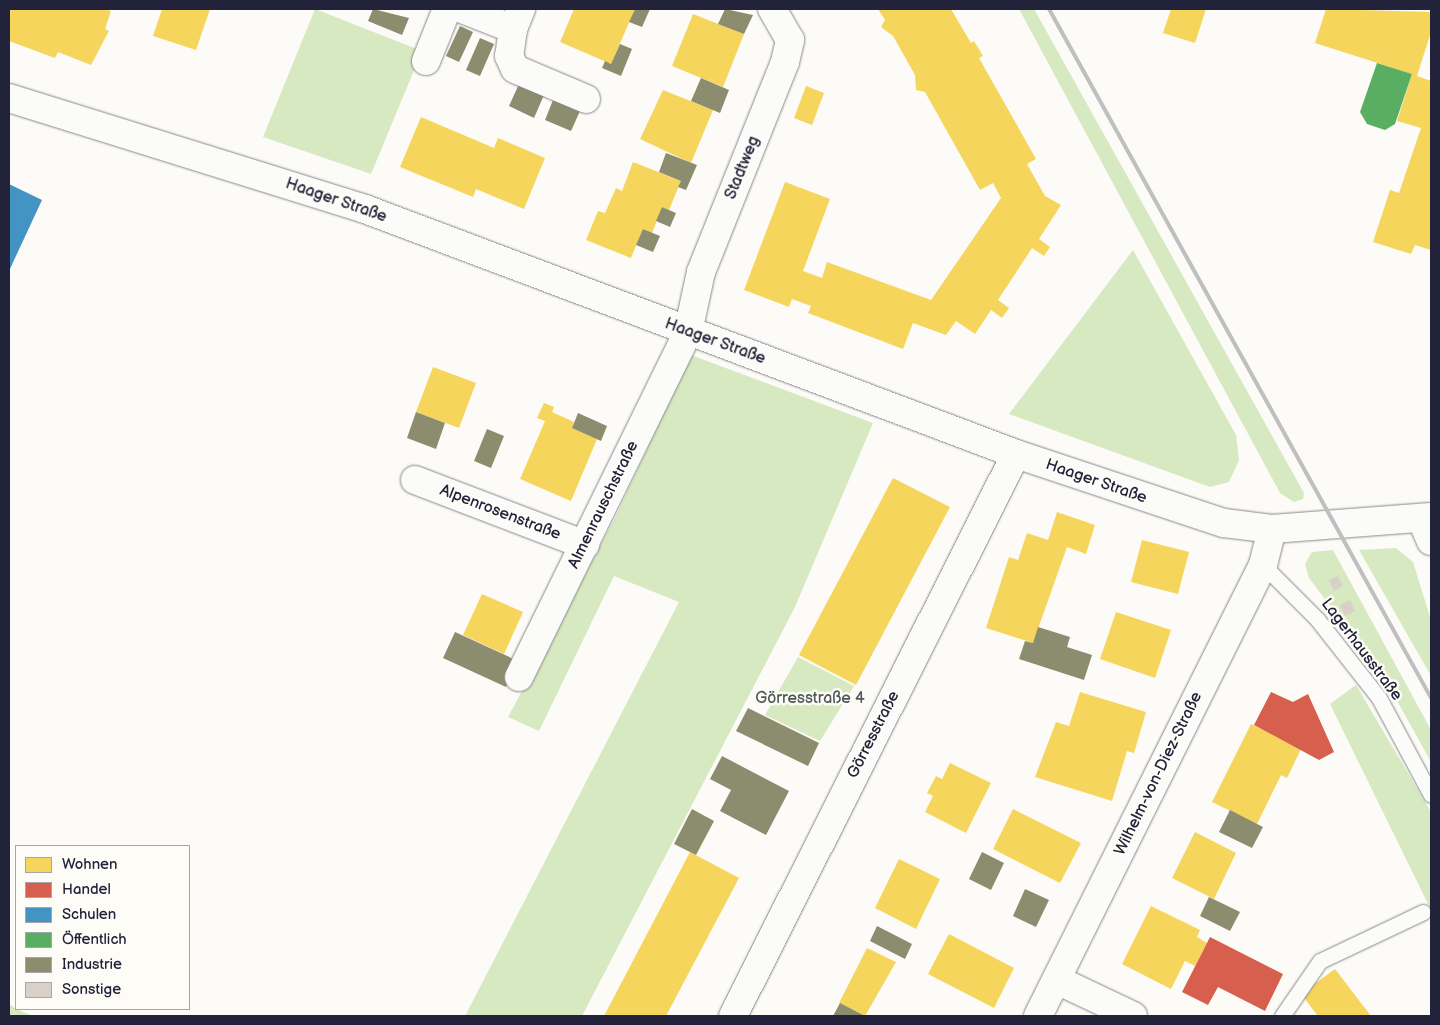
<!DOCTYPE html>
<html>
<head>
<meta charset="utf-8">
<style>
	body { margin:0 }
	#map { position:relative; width:1440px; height:1025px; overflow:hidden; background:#fcfbf8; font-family:"Balsamiq Sans",sans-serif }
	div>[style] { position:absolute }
	.green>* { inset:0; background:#d7e9c0 }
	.homes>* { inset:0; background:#f6d55c }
	.shops>* { inset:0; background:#d6604d }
	.schools>* { inset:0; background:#4393c3 }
	.public>* { inset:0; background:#5aae61 }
	.industry>* { inset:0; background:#8c8c6e }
	.building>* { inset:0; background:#d9d0c8 }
	.roads { filter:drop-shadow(0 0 1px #88888c) drop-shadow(0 0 1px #88888c) }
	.lane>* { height:15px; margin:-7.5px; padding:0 7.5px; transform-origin:7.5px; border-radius:7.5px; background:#fbfbf9 }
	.street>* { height:28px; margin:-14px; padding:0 14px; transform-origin:14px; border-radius:14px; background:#fbfbf9 }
	.secondary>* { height:28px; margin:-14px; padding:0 14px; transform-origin:14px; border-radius:14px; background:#fbfbf9 }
	.rail>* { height:4px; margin:-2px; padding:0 2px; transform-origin:2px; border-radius:2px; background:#bfbfc0 }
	span { translate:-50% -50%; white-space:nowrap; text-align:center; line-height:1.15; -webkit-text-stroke:5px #fdfcf7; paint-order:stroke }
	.street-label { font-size:16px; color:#22223b }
	.park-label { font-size:16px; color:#4f5955 }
	.frame { position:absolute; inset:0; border:10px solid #22223b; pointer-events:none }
	.legend { position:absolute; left:15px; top:845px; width:175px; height:165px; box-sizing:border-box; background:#fdfcf7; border:1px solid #a5a5ac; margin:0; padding:6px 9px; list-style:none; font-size:15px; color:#22223b }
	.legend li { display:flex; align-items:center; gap:10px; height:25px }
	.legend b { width:25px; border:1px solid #a5a5ac }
</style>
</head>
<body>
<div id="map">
	<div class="green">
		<i style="clip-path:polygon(315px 9px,422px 51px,371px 174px,263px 137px)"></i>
		<i style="clip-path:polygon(1019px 9px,1034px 9px,1304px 493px,1303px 499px,1294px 502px,1280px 493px)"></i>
		<i style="clip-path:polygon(1133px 250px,1236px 435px,1239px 460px,1229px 482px,1210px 487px,1009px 414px)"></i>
		<i style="clip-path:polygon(691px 355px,873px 423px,795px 607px,582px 1016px,465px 1016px,679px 602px,614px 576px,539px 731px,508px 717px,615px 518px)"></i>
		<i style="clip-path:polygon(1396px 548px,1413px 562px,1431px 620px,1431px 676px,1359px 550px)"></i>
		<i style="clip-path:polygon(1333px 550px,1431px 730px,1431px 762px,1396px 699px,1333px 619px,1337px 615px,1309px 578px,1305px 564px,1312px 552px)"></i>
		<i style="clip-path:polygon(798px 657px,854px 686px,820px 741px,765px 715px)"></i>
		<i style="clip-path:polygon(1356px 685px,1431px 812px,1431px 910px,1330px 704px)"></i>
		<i style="clip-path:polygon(9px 1004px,16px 1009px,33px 1016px,9px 1016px)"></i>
	</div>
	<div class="homes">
		<i style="clip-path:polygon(9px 9px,104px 9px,111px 11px,105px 29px,109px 31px,91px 65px,58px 52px,55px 58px,9px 41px)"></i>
		<i style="clip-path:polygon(162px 9px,210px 9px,196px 50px,153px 36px)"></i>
		<i style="clip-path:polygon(574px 9px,635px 9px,611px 64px,560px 42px)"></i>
		<i style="clip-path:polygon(878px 9px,951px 9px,971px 43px,974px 41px,983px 56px,979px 58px,1036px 159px,1027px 164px,1045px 196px,1061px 205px,1039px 239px,1050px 247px,1044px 256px,1032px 248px,998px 300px,1009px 308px,1002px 318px,991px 310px,975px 334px,956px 321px,946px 335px,913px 323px,903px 349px,808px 313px,811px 306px,792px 299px,789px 307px,744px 290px,785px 182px,830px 199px,803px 271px,822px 278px,827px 262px,931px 300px,1001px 198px,993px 183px,980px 190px,925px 92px,916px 90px,915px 75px,893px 36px,881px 27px,885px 20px)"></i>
		<i style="clip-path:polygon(1171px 9px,1206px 9px,1195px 43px,1163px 33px)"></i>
		<i style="clip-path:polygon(1326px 9px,1431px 12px,1431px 32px,1417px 76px,1431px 81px,1431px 250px,1415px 245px,1411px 254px,1373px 242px,1390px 190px,1399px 193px,1421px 128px,1397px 121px,1412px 74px,1315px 43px)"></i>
		<i style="clip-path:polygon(693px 14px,744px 34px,723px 87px,672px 66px)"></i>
		<i style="clip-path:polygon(806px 86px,824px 93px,812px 125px,794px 118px)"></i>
		<i style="clip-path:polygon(663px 90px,713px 110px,691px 163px,640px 139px)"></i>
		<i style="clip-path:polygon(421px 117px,494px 148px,498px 138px,545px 158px,524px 209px,476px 189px,473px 197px,400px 167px)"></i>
		<i style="clip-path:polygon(633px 162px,681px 181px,669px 210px,662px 207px,652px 233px,643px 229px,631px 258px,586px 240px,598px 211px,605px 213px,616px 188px,622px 191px)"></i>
		<i style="clip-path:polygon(433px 367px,476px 383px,459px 428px,416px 412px)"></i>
		<i style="clip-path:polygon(544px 403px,554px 407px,552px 412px,574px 422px,572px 428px,597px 439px,571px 501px,520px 479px,545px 421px,537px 418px)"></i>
		<i style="clip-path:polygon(893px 478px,950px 507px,856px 685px,799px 655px)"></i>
		<i style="clip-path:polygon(1057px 512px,1095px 525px,1086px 554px,1067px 547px,1033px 643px,986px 628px,1009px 557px,1018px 560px,1027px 533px,1048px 540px)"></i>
		<i style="clip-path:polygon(1142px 540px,1189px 552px,1178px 594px,1131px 582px)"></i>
		<i style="clip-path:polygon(482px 594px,523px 612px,504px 654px,463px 635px)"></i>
		<i style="clip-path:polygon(1116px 612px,1171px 630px,1155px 678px,1100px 659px)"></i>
		<i style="clip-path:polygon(1080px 692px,1146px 712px,1134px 753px,1127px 751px,1112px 801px,1035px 777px,1056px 722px,1069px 726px)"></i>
		<i style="clip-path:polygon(1251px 724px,1301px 749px,1287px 778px,1281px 775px,1257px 824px,1212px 802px)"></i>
		<i style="clip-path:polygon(950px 763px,991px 783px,966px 833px,925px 812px,933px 796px,927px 793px,936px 776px,942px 779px)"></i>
		<i style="clip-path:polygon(1013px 809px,1081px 843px,1060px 883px,993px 849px)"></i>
		<i style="clip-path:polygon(1195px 832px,1236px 853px,1214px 899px,1172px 878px)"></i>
		<i style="clip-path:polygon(690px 852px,739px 878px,666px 1016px,604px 1016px)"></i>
		<i style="clip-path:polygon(899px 859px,940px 879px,916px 929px,875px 908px)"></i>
		<i style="clip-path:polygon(1151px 906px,1200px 930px,1197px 937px,1207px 943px,1195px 966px,1185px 961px,1171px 989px,1122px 964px)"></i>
		<i style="clip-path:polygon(949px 934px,1014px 968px,994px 1008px,928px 974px)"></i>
		<i style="clip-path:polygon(867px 948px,896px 962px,865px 1016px,839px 1003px)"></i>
		<i style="clip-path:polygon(1335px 969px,1371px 1016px,1318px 1016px,1301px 994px)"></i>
	</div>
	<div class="shops">
		<i style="clip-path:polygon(1271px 692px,1293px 702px,1308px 694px,1334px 752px,1319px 760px,1254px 725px)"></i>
		<i style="clip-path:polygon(1210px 937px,1283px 974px,1265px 1011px,1218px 987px,1208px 1005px,1182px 992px)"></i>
	</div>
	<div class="schools">
		<i style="clip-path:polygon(9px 184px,42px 200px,9px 271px)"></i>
	</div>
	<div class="public">
		<i style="clip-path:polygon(1377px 63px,1412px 74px,1395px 124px,1385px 130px,1367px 124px,1360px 112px)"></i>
	</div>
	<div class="industry">
		<i style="clip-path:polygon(373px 9px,409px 18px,402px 35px,368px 21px)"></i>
		<i style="clip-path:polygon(635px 9px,650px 9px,642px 27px,629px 22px)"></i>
		<i style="clip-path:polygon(725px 9px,753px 15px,744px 34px,718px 24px)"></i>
		<i style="clip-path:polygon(460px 26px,473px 32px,459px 62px,446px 56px)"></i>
		<i style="clip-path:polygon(480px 38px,494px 44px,480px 76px,466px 70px)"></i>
		<i style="clip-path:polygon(620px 44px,632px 49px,621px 76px,602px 68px,605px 61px,611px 64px)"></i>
		<i style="clip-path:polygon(701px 78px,729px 90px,720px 113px,691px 101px)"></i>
		<i style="clip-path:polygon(519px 84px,544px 95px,534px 118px,509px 106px)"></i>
		<i style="clip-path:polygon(553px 100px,580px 111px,571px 131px,545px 120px)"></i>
		<i style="clip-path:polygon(666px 153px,697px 165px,686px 190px,678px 187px,681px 181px,659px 172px)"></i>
		<i style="clip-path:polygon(662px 207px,676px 213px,670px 227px,656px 221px)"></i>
		<i style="clip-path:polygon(643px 229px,660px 236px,653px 252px,636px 245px)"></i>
		<i style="clip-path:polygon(416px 412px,445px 423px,436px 449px,407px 438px)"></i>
		<i style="clip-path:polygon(578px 413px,607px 426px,601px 441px,572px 428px)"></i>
		<i style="clip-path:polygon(487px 429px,504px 436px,491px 468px,474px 461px)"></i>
		<i style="clip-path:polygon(1038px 627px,1070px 637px,1067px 647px,1092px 655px,1084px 680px,1019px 659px,1025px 641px,1033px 643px)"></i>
		<i style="clip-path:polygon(455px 632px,518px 661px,506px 687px,443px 658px)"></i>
		<i style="clip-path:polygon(748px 708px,819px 743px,808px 766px,736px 731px)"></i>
		<i style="clip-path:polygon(722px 756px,789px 791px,766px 835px,720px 811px,731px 790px,710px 779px)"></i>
		<i style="clip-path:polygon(692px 809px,714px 821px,696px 855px,674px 844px)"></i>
		<i style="clip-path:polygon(1230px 810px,1263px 827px,1252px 848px,1219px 832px)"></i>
		<i style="clip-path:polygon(982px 852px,1004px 863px,991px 890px,969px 879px)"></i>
		<i style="clip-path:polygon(1025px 889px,1049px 900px,1036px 927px,1013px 916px)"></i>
		<i style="clip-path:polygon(1209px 897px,1240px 912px,1230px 931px,1200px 916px)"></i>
		<i style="clip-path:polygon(877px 926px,912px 944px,905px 959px,870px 941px)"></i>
		<i style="clip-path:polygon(840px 1003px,865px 1016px,833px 1016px)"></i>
	</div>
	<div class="building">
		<i style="clip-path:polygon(1338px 576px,1343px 586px,1334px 591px,1329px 580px)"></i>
		<i style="clip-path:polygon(1350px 600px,1355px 611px,1345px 616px,1340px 605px)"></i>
	</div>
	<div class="roads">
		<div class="lane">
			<i style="left:1263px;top:565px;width:76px;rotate:45deg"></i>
			<i style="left:1317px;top:619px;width:100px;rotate:51.9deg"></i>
			<i style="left:1379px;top:698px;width:110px;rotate:61.8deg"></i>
			<i style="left:1282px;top:1016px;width:67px;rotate:-55.4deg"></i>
			<i style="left:1320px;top:961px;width:114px;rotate:-25.4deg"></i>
		</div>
		<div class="street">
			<i style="left:462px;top:9px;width:55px;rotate:21.4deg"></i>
			<i style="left:513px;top:29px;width:22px;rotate:-68deg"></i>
			<i style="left:513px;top:29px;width:27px;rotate:98deg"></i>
			<i style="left:509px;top:56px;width:14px;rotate:65deg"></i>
			<i style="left:515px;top:69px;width:77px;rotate:22.9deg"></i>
			<i style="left:426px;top:61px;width:56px;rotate:-68deg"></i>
			<i style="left:415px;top:480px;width:182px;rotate:20.9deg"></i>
			<i style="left:1421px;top:518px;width:25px;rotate:67deg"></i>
			<i style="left:519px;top:677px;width:384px;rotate:-63.9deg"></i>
			<i style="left:688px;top:332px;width:61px;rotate:-77.8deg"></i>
			<i style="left:701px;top:272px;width:226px;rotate:-68.2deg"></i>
			<i style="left:785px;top:62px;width:23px;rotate:-77deg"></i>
			<i style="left:790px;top:40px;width:36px;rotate:-120deg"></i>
			<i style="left:1057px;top:980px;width:84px;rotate:25.3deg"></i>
			<i style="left:733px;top:1016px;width:629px;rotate:-63.27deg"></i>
			<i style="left:1038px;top:1016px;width:504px;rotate:-63.49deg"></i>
			<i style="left:1263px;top:565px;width:37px;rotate:-76deg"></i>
		</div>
		<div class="secondary">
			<i style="left:9px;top:98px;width:373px;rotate:17.3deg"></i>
			<i style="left:365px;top:209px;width:696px;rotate:20.62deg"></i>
			<i style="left:1016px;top:454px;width:219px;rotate:18.4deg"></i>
			<i style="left:1224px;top:523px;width:48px;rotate:7.1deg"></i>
			<i style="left:1272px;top:529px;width:159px;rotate:-4.3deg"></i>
		</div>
	</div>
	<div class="rail">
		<i style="left:1049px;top:9px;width:788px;rotate:60.99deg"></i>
	</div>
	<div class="street-label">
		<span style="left:743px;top:168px;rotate:-68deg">Stadtweg</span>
		<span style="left:336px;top:201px;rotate:19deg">Haager Straße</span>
		<span style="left:715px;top:342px;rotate:20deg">Haager Straße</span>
		<span style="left:1096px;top:482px;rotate:19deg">Haager Straße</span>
		<span style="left:604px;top:505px;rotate:-64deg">Almenrauschstraße</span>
		<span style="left:500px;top:513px;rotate:21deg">Alpenrosenstraße</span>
		<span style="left:1361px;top:650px;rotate:53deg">Lagerhausstraße</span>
		<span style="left:874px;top:735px;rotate:-63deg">Görresstraße</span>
		<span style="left:1159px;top:774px;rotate:-64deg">Wilhelm-von-Diez-Straße</span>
	</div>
	<div class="park-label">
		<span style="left:810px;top:699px">Görresstraße 4</span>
	</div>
	<div class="frame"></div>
	<ul class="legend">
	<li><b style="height:14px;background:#f6d55c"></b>Wohnen</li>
	<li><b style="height:14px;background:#d6604d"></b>Handel</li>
	<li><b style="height:14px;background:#4393c3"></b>Schulen</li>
	<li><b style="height:14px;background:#5aae61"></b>Öffentlich</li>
	<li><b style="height:14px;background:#8c8c6e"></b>Industrie</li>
	<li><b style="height:14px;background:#d9d0c8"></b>Sonstige</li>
	</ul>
</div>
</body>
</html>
